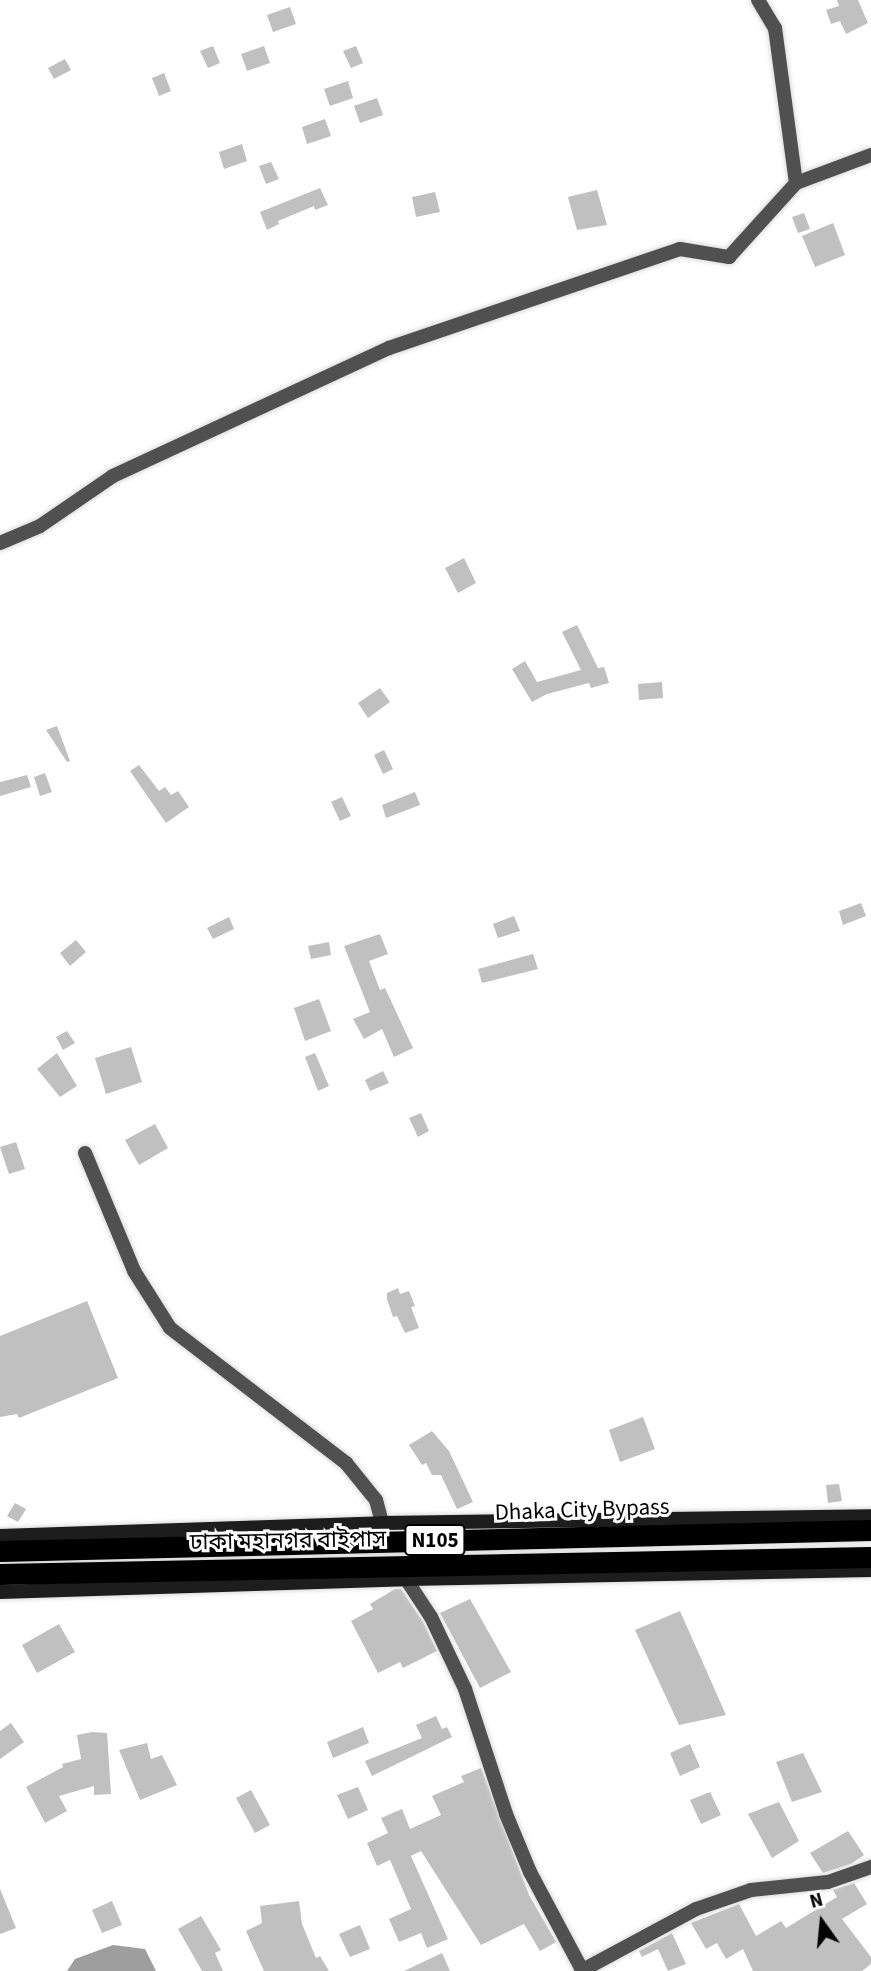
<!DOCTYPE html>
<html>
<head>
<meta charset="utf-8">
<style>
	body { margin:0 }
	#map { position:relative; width:871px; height:1971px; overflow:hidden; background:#fff; font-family:"Source Sans 3","Noto Sans Bengali",sans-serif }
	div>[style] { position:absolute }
	.water>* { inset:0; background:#9e9e9e }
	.building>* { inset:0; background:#c0c0c0 }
	.roads { filter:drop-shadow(0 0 2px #dbdbdb) drop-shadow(0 0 2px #dbdbdb) }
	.street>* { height:14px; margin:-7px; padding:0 7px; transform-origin:7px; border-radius:7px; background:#505050 }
	.secondary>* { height:14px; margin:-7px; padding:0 7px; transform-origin:7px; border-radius:7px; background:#1d1d1d }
	.highway>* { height:21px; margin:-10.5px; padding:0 10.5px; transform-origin:10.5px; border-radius:10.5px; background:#000 }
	span { translate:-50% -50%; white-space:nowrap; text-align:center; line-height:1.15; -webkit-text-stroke:6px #fff; paint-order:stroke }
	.shield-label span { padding:2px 5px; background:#fff; border:2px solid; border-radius:5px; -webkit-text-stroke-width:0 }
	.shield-label { font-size:21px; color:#000; font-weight:700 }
	.street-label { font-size:23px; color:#000 }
	.north { position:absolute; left:787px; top:1887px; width:70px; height:70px; -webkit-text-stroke:5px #fff; paint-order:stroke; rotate:345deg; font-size:19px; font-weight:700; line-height:28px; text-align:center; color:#000 }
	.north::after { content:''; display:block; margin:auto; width:24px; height:32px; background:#000; clip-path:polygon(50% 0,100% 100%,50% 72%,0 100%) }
</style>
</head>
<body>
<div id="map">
	<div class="water">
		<i style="clip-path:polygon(113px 1945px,145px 1949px,156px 1971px,67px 1971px,75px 1959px)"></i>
	</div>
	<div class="building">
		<i style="clip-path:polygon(837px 0,858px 0,868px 23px,846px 34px,840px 21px,831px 24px,826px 10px,839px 6px)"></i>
		<i style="clip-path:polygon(290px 7px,296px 24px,273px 32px,267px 15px)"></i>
		<i style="clip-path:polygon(213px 46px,220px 63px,208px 68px,200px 51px)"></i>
		<i style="clip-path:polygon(264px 46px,270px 63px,247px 71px,241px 54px)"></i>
		<i style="clip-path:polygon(356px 46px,363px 63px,351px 68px,343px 51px)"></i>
		<i style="clip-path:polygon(65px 59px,71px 70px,54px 79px,48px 68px)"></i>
		<i style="clip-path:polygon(164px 73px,171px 91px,159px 96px,152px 78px)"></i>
		<i style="clip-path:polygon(348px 81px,353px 98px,330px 106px,324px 89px)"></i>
		<i style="clip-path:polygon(377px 98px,383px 115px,360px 123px,354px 106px)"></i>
		<i style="clip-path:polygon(325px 119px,331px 136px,307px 144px,302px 127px)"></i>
		<i style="clip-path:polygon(242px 144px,247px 161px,224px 169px,219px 152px)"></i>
		<i style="clip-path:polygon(271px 162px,279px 179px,266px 184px,259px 166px)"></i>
		<i style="clip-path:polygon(320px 188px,328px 205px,315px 210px,314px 206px,278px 221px,279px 224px,267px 230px,260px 212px)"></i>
		<i style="clip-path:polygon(597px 190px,607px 225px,577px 230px,568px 197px)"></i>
		<i style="clip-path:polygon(435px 192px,440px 212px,416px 217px,412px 197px)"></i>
		<i style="clip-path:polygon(804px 213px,810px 229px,798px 233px,792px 217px)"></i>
		<i style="clip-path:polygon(833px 223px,845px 255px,815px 267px,802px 236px)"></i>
		<i style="clip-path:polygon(464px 558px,476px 583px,458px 593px,445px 568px)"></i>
		<i style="clip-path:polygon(577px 625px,598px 668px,604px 667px,609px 683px,591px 688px,589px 683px,547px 694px,532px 702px,512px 669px,525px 661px,537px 682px,581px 670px,562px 632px)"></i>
		<i style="clip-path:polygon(662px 682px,663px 698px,639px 700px,638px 684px)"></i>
		<i style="clip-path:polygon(380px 688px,390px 702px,368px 718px,358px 703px)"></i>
		<i style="clip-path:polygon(57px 726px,70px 761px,67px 762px,46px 730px)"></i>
		<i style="clip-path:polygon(384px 750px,393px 769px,383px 774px,374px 755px)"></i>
		<i style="clip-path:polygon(139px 765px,159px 791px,165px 787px,171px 795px,178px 791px,189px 807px,166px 823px,130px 771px)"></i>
		<i style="clip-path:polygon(45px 773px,52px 792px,40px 796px,34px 777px)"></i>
		<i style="clip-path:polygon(27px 775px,31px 787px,0 796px,0 782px)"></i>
		<i style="clip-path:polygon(415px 792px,420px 805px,386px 818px,382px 805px)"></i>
		<i style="clip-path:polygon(342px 797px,351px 816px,340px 821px,331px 802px)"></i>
		<i style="clip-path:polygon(861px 903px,866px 916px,843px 925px,839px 911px)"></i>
		<i style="clip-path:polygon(514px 916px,520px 931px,498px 938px,493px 924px)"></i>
		<i style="clip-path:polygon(229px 917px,234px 929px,213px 939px,207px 928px)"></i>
		<i style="clip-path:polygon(380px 934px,388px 954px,369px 961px,380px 990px,385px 988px,413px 1048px,394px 1057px,382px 1029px,364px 1039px,353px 1019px,370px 1012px,344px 946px)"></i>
		<i style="clip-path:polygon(76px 940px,86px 952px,70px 966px,60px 953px)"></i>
		<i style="clip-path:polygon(329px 942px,331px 955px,311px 959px,308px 946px)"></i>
		<i style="clip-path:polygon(533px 954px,538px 969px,482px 983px,478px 969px)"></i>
		<i style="clip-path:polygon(319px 999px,331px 1031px,305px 1041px,294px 1008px)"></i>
		<i style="clip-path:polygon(67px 1031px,75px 1043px,63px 1050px,56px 1037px)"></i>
		<i style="clip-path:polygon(131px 1047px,142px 1082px,106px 1094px,95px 1058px)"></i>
		<i style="clip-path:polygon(57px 1053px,77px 1086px,60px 1097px,37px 1069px)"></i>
		<i style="clip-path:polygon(315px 1053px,329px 1086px,318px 1091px,305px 1057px)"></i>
		<i style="clip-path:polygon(383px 1071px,389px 1083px,370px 1091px,365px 1080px)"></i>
		<i style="clip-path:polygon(421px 1113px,429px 1131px,418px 1137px,409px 1118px)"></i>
		<i style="clip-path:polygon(155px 1124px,168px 1148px,139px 1165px,125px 1140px)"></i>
		<i style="clip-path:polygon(16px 1142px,25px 1169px,9px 1174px,0 1147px)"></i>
		<i style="clip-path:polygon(398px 1288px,400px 1294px,409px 1291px,415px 1306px,411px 1307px,419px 1328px,405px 1333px,397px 1316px,393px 1317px,387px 1299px,387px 1293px)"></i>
		<i style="clip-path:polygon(87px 1301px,118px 1378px,19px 1418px,17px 1414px,0 1417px,0 1336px)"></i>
		<i style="clip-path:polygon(643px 1417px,655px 1449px,620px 1462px,609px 1430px)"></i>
		<i style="clip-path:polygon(432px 1431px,449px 1451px,473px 1502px,457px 1509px,441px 1475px,432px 1475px,426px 1463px,422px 1465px,409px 1445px)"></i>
		<i style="clip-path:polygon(839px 1484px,842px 1501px,828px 1503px,826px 1485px)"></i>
		<i style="clip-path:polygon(15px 1503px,26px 1509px,18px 1522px,7px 1516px)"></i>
		<i style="clip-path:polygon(395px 1589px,401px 1589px,423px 1622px,437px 1651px,403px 1668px,400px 1662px,378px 1673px,351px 1621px,373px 1609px,370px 1604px)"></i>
		<i style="clip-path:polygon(470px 1599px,511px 1672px,480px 1688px,440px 1613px)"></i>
		<i style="clip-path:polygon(680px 1611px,726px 1715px,679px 1725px,635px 1630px)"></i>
		<i style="clip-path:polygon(59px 1624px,75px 1652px,37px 1673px,22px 1645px)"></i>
		<i style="clip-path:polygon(436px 1716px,442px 1729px,447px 1727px,452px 1737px,372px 1776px,365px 1761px,422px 1738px,416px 1725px)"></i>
		<i style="clip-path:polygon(11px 1723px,24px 1742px,0 1759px,0 1731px)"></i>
		<i style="clip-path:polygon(363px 1727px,369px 1743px,333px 1758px,327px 1742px)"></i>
		<i style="clip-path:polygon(92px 1732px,107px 1733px,111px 1794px,94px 1795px,94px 1786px,59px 1796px,67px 1811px,45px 1823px,26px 1787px,63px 1767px,62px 1764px,81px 1759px,77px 1735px)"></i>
		<i style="clip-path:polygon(147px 1743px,151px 1759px,162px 1755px,177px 1785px,140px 1800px,119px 1750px)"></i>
		<i style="clip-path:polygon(690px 1744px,700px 1767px,680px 1776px,670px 1753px)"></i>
		<i style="clip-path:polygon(803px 1753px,822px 1792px,792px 1802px,776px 1762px)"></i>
		<i style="clip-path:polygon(481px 1768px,529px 1895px,556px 1942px,540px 1951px,524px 1924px,481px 1945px,421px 1851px,411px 1856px,448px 1939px,427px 1948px,421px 1933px,399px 1942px,389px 1919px,411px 1909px,390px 1860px,377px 1866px,367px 1843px,388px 1833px,381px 1818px,402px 1809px,410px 1829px,441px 1815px,432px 1796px,464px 1782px,461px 1776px)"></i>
		<i style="clip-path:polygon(358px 1787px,368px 1810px,348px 1819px,337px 1795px)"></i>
		<i style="clip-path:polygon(251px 1790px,270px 1825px,255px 1833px,236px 1798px)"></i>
		<i style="clip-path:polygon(710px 1792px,721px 1815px,701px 1824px,690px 1800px)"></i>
		<i style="clip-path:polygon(779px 1802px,799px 1841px,772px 1858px,748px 1814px)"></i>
		<i style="clip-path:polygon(848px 1831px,864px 1855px,851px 1864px,823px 1873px,810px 1853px)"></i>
		<i style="clip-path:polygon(854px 1883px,867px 1904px,842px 1919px,871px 1957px,871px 1964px,862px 1971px,753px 1971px,743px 1949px,726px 1959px,717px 1943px,706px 1949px,691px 1923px,739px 1904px,756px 1936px,781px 1921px,786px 1928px,837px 1897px,833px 1890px)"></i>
		<i style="clip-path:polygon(0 1889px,16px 1928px,0 1934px)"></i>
		<i style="clip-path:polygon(112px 1901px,122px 1925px,102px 1933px,92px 1910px)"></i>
		<i style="clip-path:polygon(299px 1901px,302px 1924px,316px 1958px,320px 1956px,329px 1971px,264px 1971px,246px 1931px,262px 1923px,260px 1906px)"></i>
		<i style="clip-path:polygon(201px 1916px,221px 1950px,215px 1953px,223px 1971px,202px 1971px,178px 1929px)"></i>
		<i style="clip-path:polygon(360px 1925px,370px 1949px,350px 1957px,339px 1934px)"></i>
		<i style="clip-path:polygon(672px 1933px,686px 1964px,668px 1971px,658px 1949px,642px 1957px,639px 1951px)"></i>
		<i style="clip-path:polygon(442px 1953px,450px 1971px,404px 1971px)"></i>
	</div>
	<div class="roads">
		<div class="street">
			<i style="left:758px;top:0;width:33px;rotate:59deg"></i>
			<i style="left:775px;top:28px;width:156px;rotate:82.3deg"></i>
			<i style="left:0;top:543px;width:43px;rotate:-23deg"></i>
			<i style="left:40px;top:526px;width:88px;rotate:-34.4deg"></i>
			<i style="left:113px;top:476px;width:304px;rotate:-24.9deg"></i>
			<i style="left:389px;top:348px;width:307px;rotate:-18.8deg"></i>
			<i style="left:680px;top:249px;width:50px;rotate:9.3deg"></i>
			<i style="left:729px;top:257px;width:100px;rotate:-47.8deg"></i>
			<i style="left:796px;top:183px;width:80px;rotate:-20.5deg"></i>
			<i style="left:85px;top:1153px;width:128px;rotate:67.4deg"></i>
			<i style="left:134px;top:1271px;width:67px;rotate:57.7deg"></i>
			<i style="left:170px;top:1328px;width:222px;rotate:37.5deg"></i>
			<i style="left:346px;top:1463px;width:48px;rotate:51deg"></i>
			<i style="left:376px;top:1500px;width:24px;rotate:75deg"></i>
			<i style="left:406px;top:1579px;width:45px;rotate:56.7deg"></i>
			<i style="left:431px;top:1617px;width:80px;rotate:64.7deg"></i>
			<i style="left:465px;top:1689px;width:132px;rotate:71.8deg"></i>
			<i style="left:506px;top:1814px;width:63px;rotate:67.5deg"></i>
			<i style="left:530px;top:1872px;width:111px;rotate:62deg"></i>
			<i style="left:581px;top:1971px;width:131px;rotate:-28.3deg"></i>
			<i style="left:696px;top:1909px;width:58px;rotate:-19.1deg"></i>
			<i style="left:751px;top:1890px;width:77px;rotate:-5.9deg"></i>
			<i style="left:828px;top:1882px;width:46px;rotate:-19.2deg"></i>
		</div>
		<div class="secondary">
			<i style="left:0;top:1536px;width:382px;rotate:-1.9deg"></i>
			<i style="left:382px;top:1523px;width:489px;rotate:-0.8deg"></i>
			<i style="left:0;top:1592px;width:406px;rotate:-1.8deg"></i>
			<i style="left:406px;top:1579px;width:465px;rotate:-1.1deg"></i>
		</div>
		<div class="highway">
			<i style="left:0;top:1551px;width:871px;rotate:-1.38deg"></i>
			<i style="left:0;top:1574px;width:871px;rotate:-1.12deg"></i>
		</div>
	</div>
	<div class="shield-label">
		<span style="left:435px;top:1540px">N105</span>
	</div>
	<div class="street-label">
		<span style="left:582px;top:1510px;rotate:-2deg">Dhaka City Bypass</span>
		<span style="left:288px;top:1541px;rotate:-1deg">ঢাকা মহানগর বাইপাস</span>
	</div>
	<div class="north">N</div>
</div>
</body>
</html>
